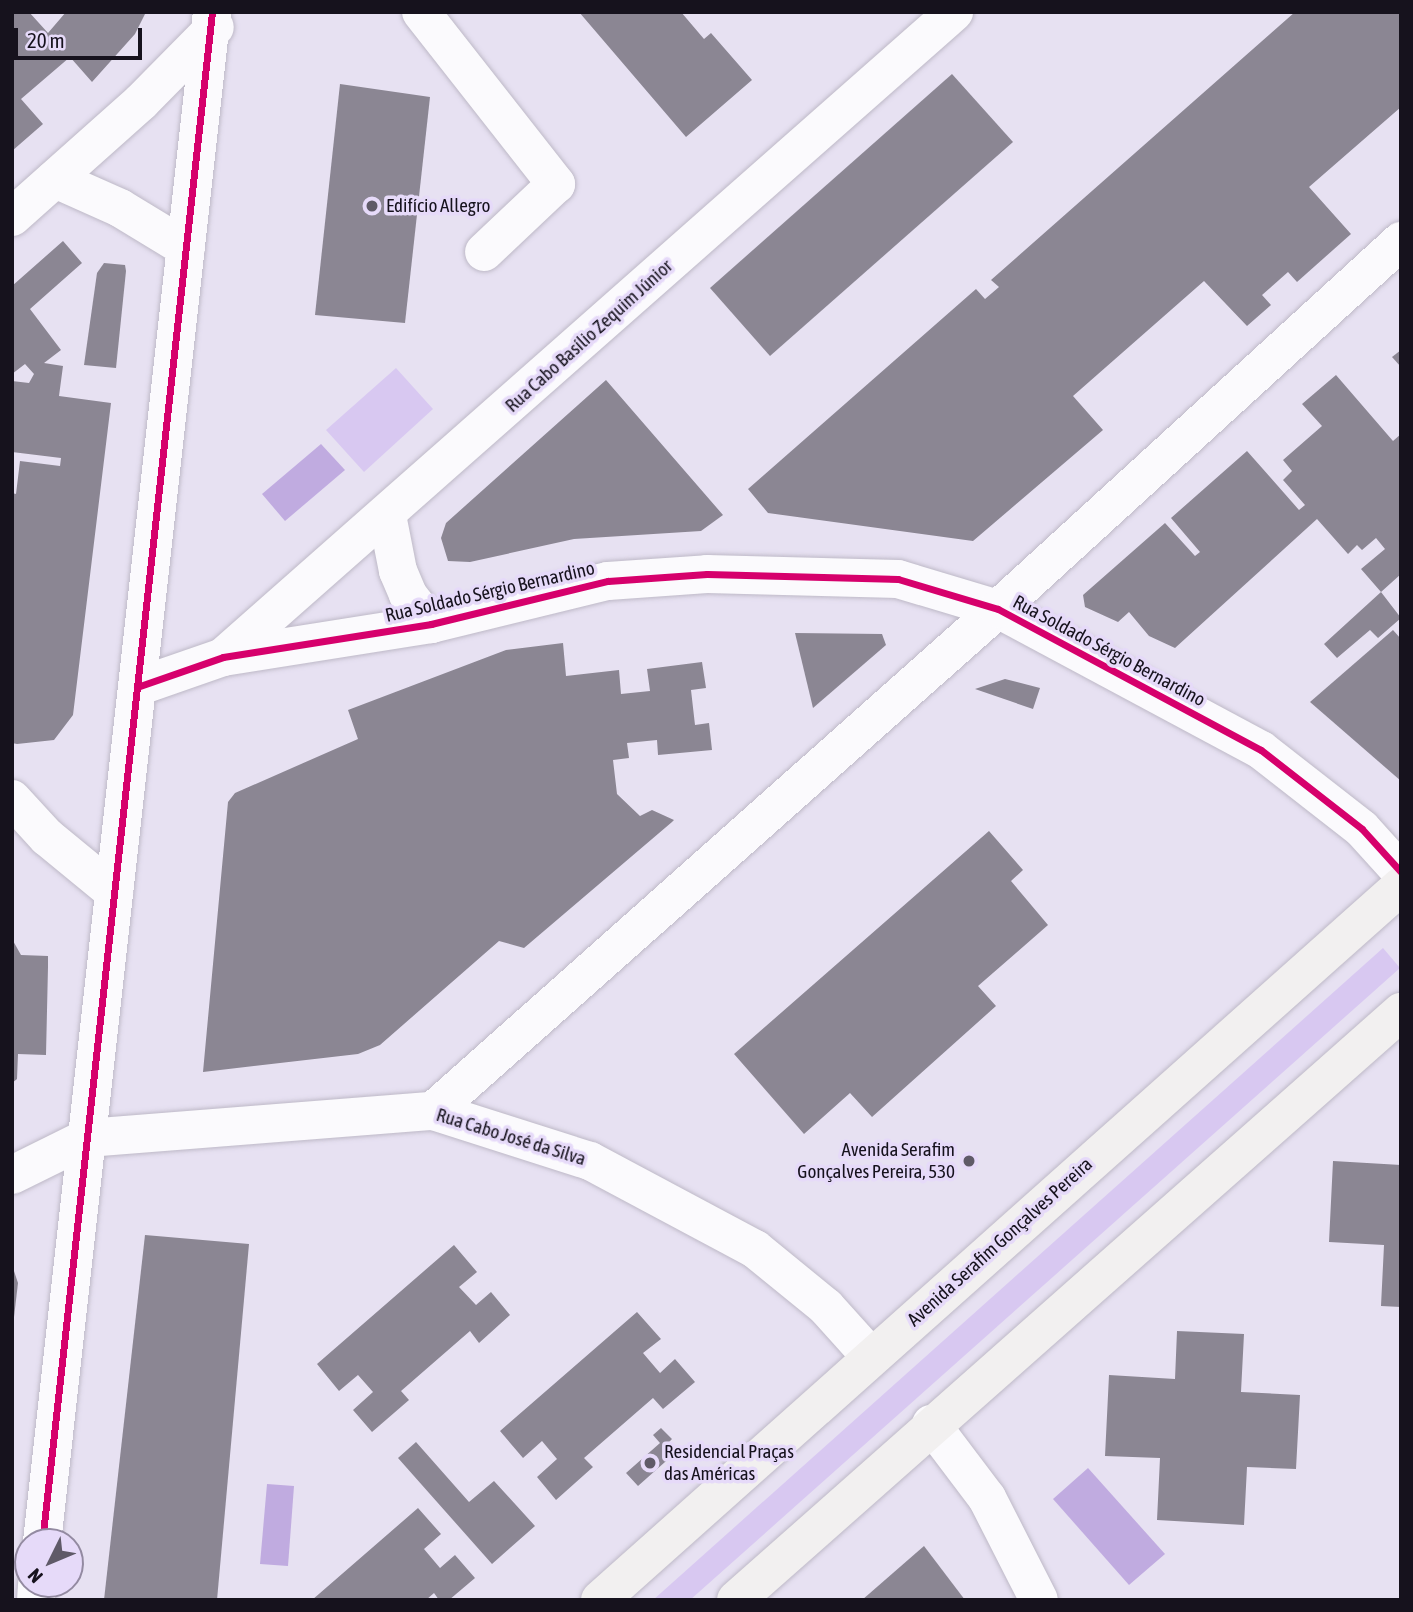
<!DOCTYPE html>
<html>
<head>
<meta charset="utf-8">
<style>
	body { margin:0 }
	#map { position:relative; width:1413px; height:1612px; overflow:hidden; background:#e7e1f2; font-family:"Asap Condensed",sans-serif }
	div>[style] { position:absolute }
	.green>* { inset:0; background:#d8c8f1 }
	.water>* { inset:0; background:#c0abe0 }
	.building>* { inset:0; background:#8b8693 }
	.roads { filter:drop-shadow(0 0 2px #beb9c7) drop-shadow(0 0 2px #beb9c7) }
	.street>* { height:38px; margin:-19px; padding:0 19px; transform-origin:19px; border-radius:19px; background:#fbfafd }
	.secondary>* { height:38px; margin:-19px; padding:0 19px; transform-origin:19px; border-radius:19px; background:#f2f0f0 }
	.cycleway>* { height:7px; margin:-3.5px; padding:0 3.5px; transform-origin:3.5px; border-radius:3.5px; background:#d6006c }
	.dots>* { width:19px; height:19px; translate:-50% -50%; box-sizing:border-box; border:4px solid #e6daf9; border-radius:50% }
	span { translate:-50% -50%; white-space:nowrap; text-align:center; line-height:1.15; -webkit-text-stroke:7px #e6daf9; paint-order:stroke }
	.poi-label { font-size:19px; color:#16121d }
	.left { translate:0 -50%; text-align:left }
	.right { translate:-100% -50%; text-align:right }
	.street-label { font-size:19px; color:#16121d }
	.frame { position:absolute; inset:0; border:14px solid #16121d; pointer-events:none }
	.north { position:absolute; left:14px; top:1528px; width:70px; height:70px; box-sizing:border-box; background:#e6daf9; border:2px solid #938aa1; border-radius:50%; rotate:227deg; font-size:19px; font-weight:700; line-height:28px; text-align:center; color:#16121d }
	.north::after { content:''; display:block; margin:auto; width:24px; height:32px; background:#5f5a68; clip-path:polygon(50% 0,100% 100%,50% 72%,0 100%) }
	.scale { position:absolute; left:14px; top:28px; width:128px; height:32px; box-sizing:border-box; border:4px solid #16121d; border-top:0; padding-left:9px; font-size:21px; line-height:24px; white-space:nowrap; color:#16121d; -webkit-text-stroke:5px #e6daf9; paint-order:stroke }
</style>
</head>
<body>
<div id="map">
	<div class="green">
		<i style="clip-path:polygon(396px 368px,433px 409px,364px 472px,326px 430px)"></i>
		<i style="clip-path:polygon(1383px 948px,1400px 968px,690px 1600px,653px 1600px)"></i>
	</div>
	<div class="water">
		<i style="clip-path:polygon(321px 444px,345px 470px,285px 521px,262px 494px)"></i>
		<i style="clip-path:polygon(1088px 1468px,1165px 1554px,1129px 1585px,1053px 1499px)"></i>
		<i style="clip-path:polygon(267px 1484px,294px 1486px,288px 1566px,260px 1564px)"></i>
	</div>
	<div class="building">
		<i style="clip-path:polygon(12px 12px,29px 12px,48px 33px,66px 12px,146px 12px,135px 34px,92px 82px,70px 57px,21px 99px,43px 124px,12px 151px)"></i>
		<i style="clip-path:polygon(579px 12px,681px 12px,704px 39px,711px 33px,752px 80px,686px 137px)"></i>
		<i style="clip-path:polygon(1295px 12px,1401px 12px,1401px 107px,1309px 187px,1351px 234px,1297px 282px,1288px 272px,1262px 295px,1271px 305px,1247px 326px,1204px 281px,1073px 396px,1103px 430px,973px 541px,768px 513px,748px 489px,976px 289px,985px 299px,999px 287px,991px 280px)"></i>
		<i style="clip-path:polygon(952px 74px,1013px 142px,770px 356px,710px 288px)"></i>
		<i style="clip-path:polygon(340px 84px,430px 97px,405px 323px,315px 315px)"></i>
		<i style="clip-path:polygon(63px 241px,82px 263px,30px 309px,61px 350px,44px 363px,63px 366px,59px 396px,111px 403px,73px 715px,54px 740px,17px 744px,12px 743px,12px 493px,16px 494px,20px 461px,60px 466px,61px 458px,12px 452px,12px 381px,29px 383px,34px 374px,25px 364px,12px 374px,12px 286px)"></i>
		<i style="clip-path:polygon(104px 263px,125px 265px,126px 271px,116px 368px,84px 365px,97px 273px)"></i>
		<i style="clip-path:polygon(1401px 350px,1401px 367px,1392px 357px)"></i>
		<i style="clip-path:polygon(1336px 375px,1393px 441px,1401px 434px,1401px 574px,1381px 592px,1361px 569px,1385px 549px,1376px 538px,1362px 550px,1357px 545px,1348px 554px,1317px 519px,1175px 648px,1149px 636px,1129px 612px,1118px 622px,1085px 607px,1083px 595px,1165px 523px,1195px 556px,1200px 552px,1171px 518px,1247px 451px,1299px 510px,1305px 505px,1283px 480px,1292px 471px,1283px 460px,1322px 426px,1302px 404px)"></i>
		<i style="clip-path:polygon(606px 380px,723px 515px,701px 531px,574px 539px,470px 562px,448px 561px,441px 538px,446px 523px)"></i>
		<i style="clip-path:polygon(1381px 592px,1401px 618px,1378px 638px,1370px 630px,1337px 658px,1324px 644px)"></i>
		<i style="clip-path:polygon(1393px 630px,1401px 639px,1401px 781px,1310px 702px)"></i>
		<i style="clip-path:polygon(795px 633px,882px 634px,886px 645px,813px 708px)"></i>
		<i style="clip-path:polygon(563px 643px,566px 676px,619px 670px,621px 694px,650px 691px,647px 669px,702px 662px,706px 688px,691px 690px,695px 725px,709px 723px,712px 750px,658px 755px,657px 740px,627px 743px,629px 758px,613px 760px,617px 794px,640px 816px,652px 810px,674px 820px,672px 822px,524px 948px,499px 941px,380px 1045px,358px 1054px,203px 1072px,228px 802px,235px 793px,358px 739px,348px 710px,506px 650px)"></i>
		<i style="clip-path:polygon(1005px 679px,1040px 688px,1033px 709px,975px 689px)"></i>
		<i style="clip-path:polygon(989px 831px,1023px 870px,1011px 881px,1048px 925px,978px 986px,996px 1006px,872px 1117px,850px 1093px,804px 1134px,734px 1054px)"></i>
		<i style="clip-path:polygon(12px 939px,21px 955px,48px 956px,48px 967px,46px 1055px,18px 1054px,17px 1079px,12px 1083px)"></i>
		<i style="clip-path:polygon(1333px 1161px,1401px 1165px,1401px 1307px,1381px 1306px,1384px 1245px,1329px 1242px)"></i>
		<i style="clip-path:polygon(145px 1235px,249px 1244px,217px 1600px,104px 1600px)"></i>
		<i style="clip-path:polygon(454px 1245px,477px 1272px,459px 1287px,476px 1305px,491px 1292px,510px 1315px,479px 1343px,470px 1331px,401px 1391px,409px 1400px,372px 1432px,353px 1410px,373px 1392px,358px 1375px,339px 1391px,317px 1364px)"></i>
		<i style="clip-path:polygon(12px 1265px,18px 1283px,14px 1317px,12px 1317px)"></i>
		<i style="clip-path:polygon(637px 1312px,661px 1339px,643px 1353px,660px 1373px,675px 1359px,695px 1382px,663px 1409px,653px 1398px,584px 1458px,593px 1467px,556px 1500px,537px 1477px,557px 1459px,542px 1441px,523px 1458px,500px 1431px)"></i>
		<i style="clip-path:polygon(1177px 1331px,1244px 1334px,1241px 1392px,1300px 1395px,1296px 1469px,1247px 1467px,1244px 1525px,1157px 1520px,1160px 1458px,1105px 1456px,1109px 1375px,1175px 1379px)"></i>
		<i style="clip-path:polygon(661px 1428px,672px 1439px,666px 1445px,674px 1454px,638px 1486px,626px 1473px,660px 1443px,653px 1435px)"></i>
		<i style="clip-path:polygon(416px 1442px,469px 1502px,494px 1481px,535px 1526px,492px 1564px,398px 1458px)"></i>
		<i style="clip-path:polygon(418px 1508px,441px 1534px,424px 1549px,440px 1568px,455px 1555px,475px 1578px,449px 1600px,439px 1600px,434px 1593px,426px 1600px,312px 1600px)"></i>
		<i style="clip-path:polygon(924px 1546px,965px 1600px,862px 1600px)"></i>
	</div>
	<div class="roads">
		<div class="street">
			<i style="left:421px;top:12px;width:219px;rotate:51.9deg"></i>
			<i style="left:556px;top:184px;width:99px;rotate:136.6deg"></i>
			<i style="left:55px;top:179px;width:71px;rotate:24deg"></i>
			<i style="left:120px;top:208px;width:77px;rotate:31.2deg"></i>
			<i style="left:12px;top:217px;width:173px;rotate:-41.7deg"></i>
			<i style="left:141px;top:102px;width:105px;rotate:-45.4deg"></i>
			<i style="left:387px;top:515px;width:57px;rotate:78.9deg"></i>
			<i style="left:398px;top:571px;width:26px;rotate:67deg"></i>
			<i style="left:408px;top:595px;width:37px;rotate:52deg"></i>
			<i style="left:223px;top:657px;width:975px;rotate:-41.42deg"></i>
			<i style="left:137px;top:687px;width:91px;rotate:-19.2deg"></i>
			<i style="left:223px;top:657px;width:211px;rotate:-9deg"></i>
			<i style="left:431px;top:624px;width:182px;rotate:-13.7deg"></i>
			<i style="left:608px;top:581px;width:99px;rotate:-4deg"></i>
			<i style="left:707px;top:574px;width:191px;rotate:1.5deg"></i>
			<i style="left:898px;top:579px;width:104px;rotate:16.7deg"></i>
			<i style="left:998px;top:609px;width:298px;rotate:28.2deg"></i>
			<i style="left:1261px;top:750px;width:128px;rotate:38deg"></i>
			<i style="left:1362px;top:829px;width:58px;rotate:47.8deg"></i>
			<i style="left:12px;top:799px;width:52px;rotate:47.4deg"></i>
			<i style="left:47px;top:837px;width:87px;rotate:39.4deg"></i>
			<i style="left:433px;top:1111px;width:756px;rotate:-41.62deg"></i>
			<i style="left:998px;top:609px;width:546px;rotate:-42.4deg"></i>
			<i style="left:12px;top:1175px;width:84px;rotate:-26.3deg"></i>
			<i style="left:87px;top:1138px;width:347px;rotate:-4.5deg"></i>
			<i style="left:433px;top:1111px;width:165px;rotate:17.7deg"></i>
			<i style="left:590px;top:1161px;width:187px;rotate:28.1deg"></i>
			<i style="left:755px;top:1249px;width:92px;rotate:39.2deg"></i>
			<i style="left:826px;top:1307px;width:67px;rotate:48deg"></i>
			<i style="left:931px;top:1424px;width:93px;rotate:52.9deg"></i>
			<i style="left:987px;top:1498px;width:114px;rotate:63deg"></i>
			<i style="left:42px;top:1542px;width:1539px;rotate:-83.66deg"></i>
			<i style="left:36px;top:1600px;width:16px;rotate:-86deg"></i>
		</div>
		<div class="secondary">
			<i style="left:600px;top:1600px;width:1073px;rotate:-41.71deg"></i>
			<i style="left:736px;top:1600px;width:888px;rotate:-41.48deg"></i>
		</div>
	</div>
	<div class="cycleway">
		<i style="left:137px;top:687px;width:91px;rotate:-19.2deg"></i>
		<i style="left:223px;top:657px;width:211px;rotate:-9deg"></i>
		<i style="left:431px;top:624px;width:182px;rotate:-13.7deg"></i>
		<i style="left:608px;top:581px;width:99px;rotate:-4deg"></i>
		<i style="left:707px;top:574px;width:191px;rotate:1.5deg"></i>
		<i style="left:898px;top:579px;width:104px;rotate:16.7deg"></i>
		<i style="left:998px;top:609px;width:298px;rotate:28.2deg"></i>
		<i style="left:1261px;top:750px;width:128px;rotate:38deg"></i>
		<i style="left:1362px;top:829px;width:58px;rotate:47.8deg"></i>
		<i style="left:42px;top:1542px;width:1539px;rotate:-83.66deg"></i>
	</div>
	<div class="dots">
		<i style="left:372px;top:206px;background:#5f5a68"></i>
		<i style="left:969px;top:1161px;background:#5f5a68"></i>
		<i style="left:650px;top:1463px;background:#5f5a68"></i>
	</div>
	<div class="poi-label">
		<span class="left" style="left:386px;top:206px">Edifício Allegro</span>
		<span class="right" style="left:955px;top:1161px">Avenida Serafim<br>Gonçalves Pereira, 530</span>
		<span class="left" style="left:664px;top:1463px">Residencial Praças<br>das Américas</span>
	</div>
	<div class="street-label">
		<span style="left:589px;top:336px;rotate:-42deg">Rua Cabo Basílio Zequim Júnior</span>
		<span style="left:490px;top:592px;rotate:-13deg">Rua Soldado Sérgio Bernardino</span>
		<span style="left:1109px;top:651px;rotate:28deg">Rua Soldado Sérgio Bernardino</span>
		<span style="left:511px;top:1137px;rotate:17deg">Rua Cabo José da Silva</span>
		<span style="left:1000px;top:1242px;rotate:-42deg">Avenida Serafim Gonçalves Pereira</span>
	</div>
	<div class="frame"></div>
	<div class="north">N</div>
	<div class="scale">20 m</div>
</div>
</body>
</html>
